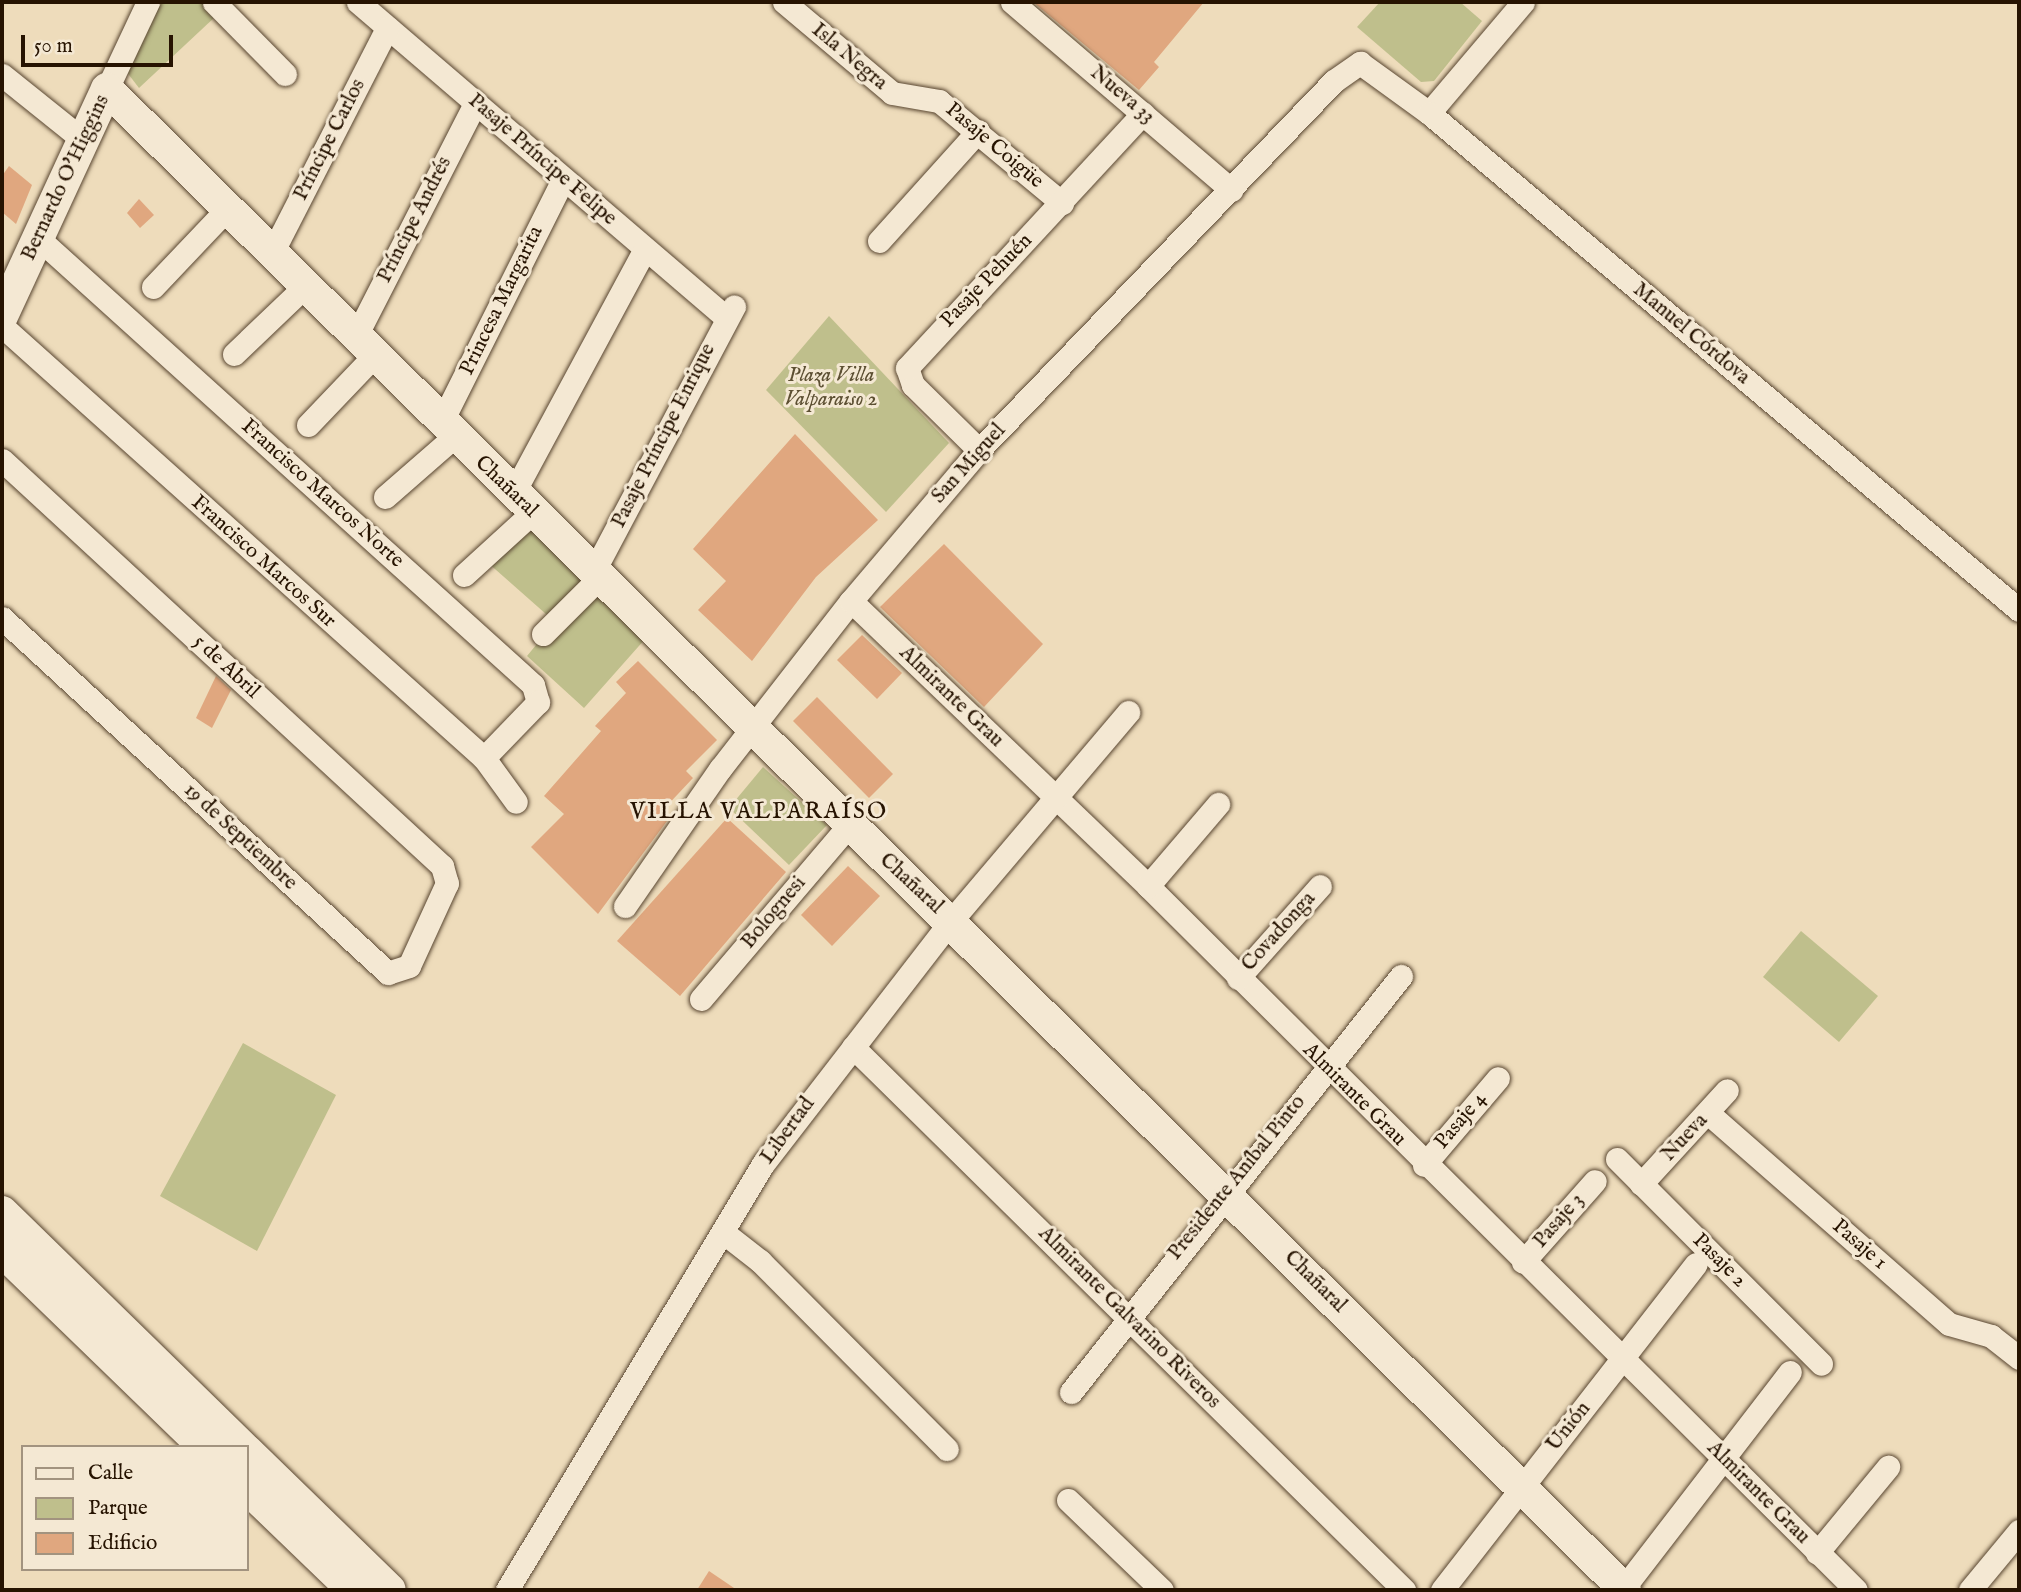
<!DOCTYPE html>
<html>
<head>
<meta charset="utf-8">
<style>
	body { margin:0 }
	#map { position:relative; width:2021px; height:1592px; overflow:hidden; background:#eedcbb; font-family:"IM FELL English",serif }
	div>[style] { position:absolute }
	.green>* { inset:0; background:#bfbf8c }
	.building>* { inset:0; background:#e0a77f }
	.roads { filter:drop-shadow(0 0 2px #584530) drop-shadow(0 0 2px #584530) }
	.street>* { height:23px; margin:-11.5px; padding:0 11.5px; transform-origin:11.5px; border-radius:11.5px; background:#f4e8d3 }
	.secondary>* { height:32px; margin:-16px; padding:0 16px; transform-origin:16px; border-radius:16px; background:#f4e8d3 }
	span { translate:-50% -50%; white-space:nowrap; text-align:center; line-height:1.15; -webkit-text-stroke:6px #f4e8d3; paint-order:stroke }
	.street-label { font-size:21px; color:#261301 }
	.park-label { font-size:21px; color:#5c4f32; font-style:italic }
	.neighbourhood-label { font-size:23px; color:#261301; letter-spacing:2px }
	.frame { position:absolute; inset:0; border:4px solid #261301; pointer-events:none }
	.legend { position:absolute; left:21px; top:1445px; width:228px; height:126px; box-sizing:border-box; background:#f4e8d3; border:2px solid #a2937f; margin:0; padding:9px 12px; list-style:none; font-size:21px; color:#261301 }
	.legend li { display:flex; align-items:center; gap:14px; height:35px }
	.legend b { width:35px; border:2px solid #a2937f }
	.scale { position:absolute; left:21px; top:35px; width:152px; height:32px; box-sizing:border-box; border:4px solid #261301; border-top:0; padding-left:9px; font-size:21px; line-height:24px; white-space:nowrap; color:#261301; -webkit-text-stroke:5px #f4e8d3; paint-order:stroke }
</style>
</head>
<body>
<div id="map">
	<div class="green">
		<i style="clip-path:polygon(159px 2px,231px 2px,139px 88px,126px 71px)"></i>
		<i style="clip-path:polygon(1380px 2px,1460px 2px,1482px 21px,1434px 81px,1421px 82px,1357px 27px)"></i>
		<i style="clip-path:polygon(829px 316px,949px 443px,886px 512px,766px 390px)"></i>
		<i style="clip-path:polygon(531px 523px,646px 638px,584px 708px,527px 656px,555px 622px,487px 562px)"></i>
		<i style="clip-path:polygon(763px 767px,827px 825px,789px 865px,729px 808px)"></i>
		<i style="clip-path:polygon(1801px 931px,1878px 996px,1839px 1042px,1763px 977px)"></i>
		<i style="clip-path:polygon(243px 1043px,336px 1095px,257px 1251px,160px 1196px)"></i>
	</div>
	<div class="building">
		<i style="clip-path:polygon(1033px 2px,1204px 2px,1154px 62px,1159px 67px,1139px 90px)"></i>
		<i style="clip-path:polygon(9px 166px,32px 185px,16px 224px,2px 212px,2px 176px)"></i>
		<i style="clip-path:polygon(139px 199px,154px 215px,140px 228px,127px 213px)"></i>
		<i style="clip-path:polygon(795px 434px,878px 520px,816px 577px,752px 661px,698px 610px,726px 581px,693px 549px)"></i>
		<i style="clip-path:polygon(944px 544px,1043px 644px,984px 707px,880px 607px)"></i>
		<i style="clip-path:polygon(862px 635px,902px 673px,877px 699px,837px 660px)"></i>
		<i style="clip-path:polygon(638px 661px,717px 740px,686px 771px,693px 778px,663px 810px,670px 817px,598px 914px,531px 847px,564px 814px,544px 796px,601px 731px,595px 726px,626px 693px,616px 682px)"></i>
		<i style="clip-path:polygon(216px 676px,231px 690px,212px 728px,196px 718px)"></i>
		<i style="clip-path:polygon(817px 697px,893px 774px,869px 798px,793px 721px)"></i>
		<i style="clip-path:polygon(727px 818px,786px 872px,680px 996px,617px 941px)"></i>
		<i style="clip-path:polygon(848px 866px,880px 896px,832px 946px,801px 915px)"></i>
		<i style="clip-path:polygon(709px 1571px,737px 1590px,697px 1590px)"></i>
	</div>
	<div class="roads">
		<div class="street">
			<i style="left:214px;top:2px;width:101px;rotate:45.4deg"></i>
			<i style="left:358px;top:2px;width:484px;rotate:40.6deg"></i>
			<i style="left:784px;top:2px;width:141px;rotate:40.1deg"></i>
			<i style="left:892px;top:93px;width:48px;rotate:9.7deg"></i>
			<i style="left:939px;top:101px;width:160px;rotate:39.7deg"></i>
			<i style="left:1012px;top:2px;width:289px;rotate:40.6deg"></i>
			<i style="left:2px;top:75px;width:104px;rotate:38.7deg"></i>
			<i style="left:107px;top:89px;width:96px;rotate:-64.8deg"></i>
			<i style="left:1429px;top:113px;width:145px;rotate:-49.7deg"></i>
			<i style="left:38px;top:238px;width:667px;rotate:42.08deg"></i>
			<i style="left:533px;top:685px;width:18px;rotate:74deg"></i>
			<i style="left:538px;top:702px;width:78px;rotate:134deg"></i>
			<i style="left:879px;top:241px;width:148px;rotate:-48deg"></i>
			<i style="left:272px;top:253px;width:253px;rotate:-62.9deg"></i>
			<i style="left:153px;top:287px;width:108px;rotate:-46.5deg"></i>
			<i style="left:2px;top:326px;width:647px;rotate:41.87deg"></i>
			<i style="left:484px;top:758px;width:54px;rotate:54deg"></i>
			<i style="left:355px;top:338px;width:264px;rotate:-62.9deg"></i>
			<i style="left:234px;top:354px;width:97px;rotate:-43.7deg"></i>
			<i style="left:441px;top:423px;width:273px;rotate:-63.4deg"></i>
			<i style="left:308px;top:425px;width:95px;rotate:-46.3deg"></i>
			<i style="left:979px;top:450px;width:93px;rotate:-135.4deg"></i>
			<i style="left:913px;top:385px;width:18px;rotate:-109deg"></i>
			<i style="left:907px;top:368px;width:347px;rotate:-47.2deg"></i>
			<i style="left:2px;top:460px;width:599px;rotate:42.7deg"></i>
			<i style="left:442px;top:866px;width:18px;rotate:74deg"></i>
			<i style="left:447px;top:883px;width:91px;rotate:114.6deg"></i>
			<i style="left:409px;top:966px;width:22px;rotate:162deg"></i>
			<i style="left:388px;top:973px;width:524px;rotate:-137.4deg"></i>
			<i style="left:513px;top:494px;width:278px;rotate:-61.7deg"></i>
			<i style="left:385px;top:497px;width:93px;rotate:-41.1deg"></i>
			<i style="left:595px;top:569px;width:297px;rotate:-62.1deg"></i>
			<i style="left:464px;top:575px;width:92px;rotate:-42.4deg"></i>
			<i style="left:851px;top:601px;width:412px;rotate:43.8deg"></i>
			<i style="left:1148px;top:886px;width:998px;rotate:44.84deg"></i>
			<i style="left:543px;top:634px;width:82px;rotate:-45deg"></i>
			<i style="left:1148px;top:886px;width:108px;rotate:-49.5deg"></i>
			<i style="left:625px;top:906px;width:167px;rotate:-55.3deg"></i>
			<i style="left:720px;top:769px;width:213px;rotate:-52.1deg"></i>
			<i style="left:851px;top:601px;width:198px;rotate:-49.7deg"></i>
			<i style="left:979px;top:450px;width:512px;rotate:-46.11deg"></i>
			<i style="left:1334px;top:81px;width:32px;rotate:-35deg"></i>
			<i style="left:1360px;top:63px;width:85px;rotate:35.9deg"></i>
			<i style="left:1429px;top:113px;width:771px;rotate:40.11deg"></i>
			<i style="left:1238px;top:978px;width:123px;rotate:-48.3deg"></i>
			<i style="left:701px;top:999px;width:227px;rotate:-49.6deg"></i>
			<i style="left:853px;top:1047px;width:774px;rotate:44.58deg"></i>
			<i style="left:1708px;top:1113px;width:320px;rotate:41.2deg"></i>
			<i style="left:1949px;top:1324px;width:44px;rotate:15.9deg"></i>
			<i style="left:1991px;top:1336px;width:36px;rotate:38deg"></i>
			<i style="left:1617px;top:1159px;width:289px;rotate:45.1deg"></i>
			<i style="left:1424px;top:1165px;width:114px;rotate:-49.6deg"></i>
			<i style="left:1641px;top:1184px;width:127px;rotate:-47.5deg"></i>
			<i style="left:724px;top:1233px;width:46px;rotate:37.9deg"></i>
			<i style="left:760px;top:1261px;width:265px;rotate:45.2deg"></i>
			<i style="left:1523px;top:1262px;width:108px;rotate:-48.4deg"></i>
			<i style="left:1071px;top:1392px;width:531px;rotate:-51.58deg"></i>
			<i style="left:1068px;top:1500px;width:130px;rotate:43.8deg"></i>
			<i style="left:1817px;top:1553px;width:112px;rotate:-50.5deg"></i>
			<i style="left:507px;top:1590px;width:497px;rotate:-59deg"></i>
			<i style="left:763px;top:1164px;width:307px;rotate:-52.3deg"></i>
			<i style="left:951px;top:921px;width:274px;rotate:-49.7deg"></i>
			<i style="left:1442px;top:1590px;width:413px;rotate:-52.1deg"></i>
			<i style="left:1622px;top:1590px;width:275px;rotate:-52.4deg"></i>
			<i style="left:1970px;top:1590px;width:77px;rotate:-50.3deg"></i>
		</div>
		<div class="secondary">
			<i style="left:2px;top:316px;width:250px;rotate:-65.2deg"></i>
			<i style="left:107px;top:89px;width:2135px;rotate:44.68deg"></i>
			<i style="left:2px;top:1212px;width:337px;rotate:44.3deg"></i>
			<i style="left:2px;top:1251px;width:281px;rotate:44.1deg"></i>
			<i style="left:247px;top:1451px;width:199px;rotate:44.2deg"></i>
			<i style="left:247px;top:1488px;width:147px;rotate:43.9deg"></i>
		</div>
	</div>
	<div class="street-label">
		<span style="left:849px;top:57px;rotate:40deg">Isla Negra</span>
		<span style="left:1122px;top:95px;rotate:40deg">Nueva 33</span>
		<span style="left:330px;top:140px;rotate:-63deg">Príncipe Carlos</span>
		<span style="left:994px;top:146px;rotate:40deg">Pasaje Coigüe</span>
		<span style="left:542px;top:160px;rotate:41deg">Pasaje Príncipe Felipe</span>
		<span style="left:66px;top:178px;rotate:-65deg">Bernardo O'Higgins</span>
		<span style="left:415px;top:220px;rotate:-63deg">Príncipe Andrés</span>
		<span style="left:987px;top:281px;rotate:-46deg">Pasaje Pehuén</span>
		<span style="left:502px;top:301px;rotate:-64deg">Princesa Margarita</span>
		<span style="left:1691px;top:334px;rotate:40deg">Manuel Córdova</span>
		<span style="left:664px;top:436px;rotate:-63deg">Pasaje Príncipe Enrique</span>
		<span style="left:969px;top:464px;rotate:-48deg">San Miguel</span>
		<span style="left:506px;top:487px;rotate:44deg">Chañaral</span>
		<span style="left:322px;top:494px;rotate:42deg">Francisco Marcos Norte</span>
		<span style="left:263px;top:562px;rotate:42deg">Francisco Marcos Sur</span>
		<span style="left:226px;top:667px;rotate:43deg">5 de Abril</span>
		<span style="left:951px;top:697px;rotate:44deg">Almirante Grau</span>
		<span style="left:240px;top:837px;rotate:43deg">19 de Septiembre</span>
		<span style="left:911px;top:884px;rotate:43deg">Chañaral</span>
		<span style="left:774px;top:913px;rotate:-50deg">Bolognesi</span>
		<span style="left:1279px;top:932px;rotate:-48deg">Covadonga</span>
		<span style="left:1354px;top:1095px;rotate:45deg">Almirante Grau</span>
		<span style="left:1461px;top:1121px;rotate:-50deg">Pasaje 4</span>
		<span style="left:788px;top:1131px;rotate:-54deg">Libertad</span>
		<span style="left:1685px;top:1138px;rotate:-47deg">Nueva</span>
		<span style="left:1237px;top:1178px;rotate:-51deg">Presidente Aníbal Pinto</span>
		<span style="left:1559px;top:1221px;rotate:-49deg">Pasaje 3</span>
		<span style="left:1859px;top:1245px;rotate:41deg">Pasaje 1</span>
		<span style="left:1719px;top:1261px;rotate:45deg">Pasaje 2</span>
		<span style="left:1315px;top:1282px;rotate:45deg">Chañaral</span>
		<span style="left:1129px;top:1318px;rotate:45deg">Almirante Galvarino Riveros</span>
		<span style="left:1569px;top:1427px;rotate:-51deg">Unión</span>
		<span style="left:1758px;top:1493px;rotate:45deg">Almirante Grau</span>
	</div>
	<div class="park-label">
		<span style="left:831px;top:388px">Plaza Villa<br>Valparaiso 2</span>
	</div>
	<div class="neighbourhood-label">
		<span style="left:759px;top:812px">VILLA VALPARAÍSO</span>
	</div>
	<div class="frame"></div>
	<ul class="legend">
	<li><b style="height:9px;background:#f4e8d3"></b>Calle</li>
	<li><b style="height:19px;background:#bfbf8c"></b>Parque</li>
	<li><b style="height:19px;background:#e0a77f"></b>Edificio</li>
	</ul>
	<div class="scale">50 m</div>
</div>
</body>
</html>
